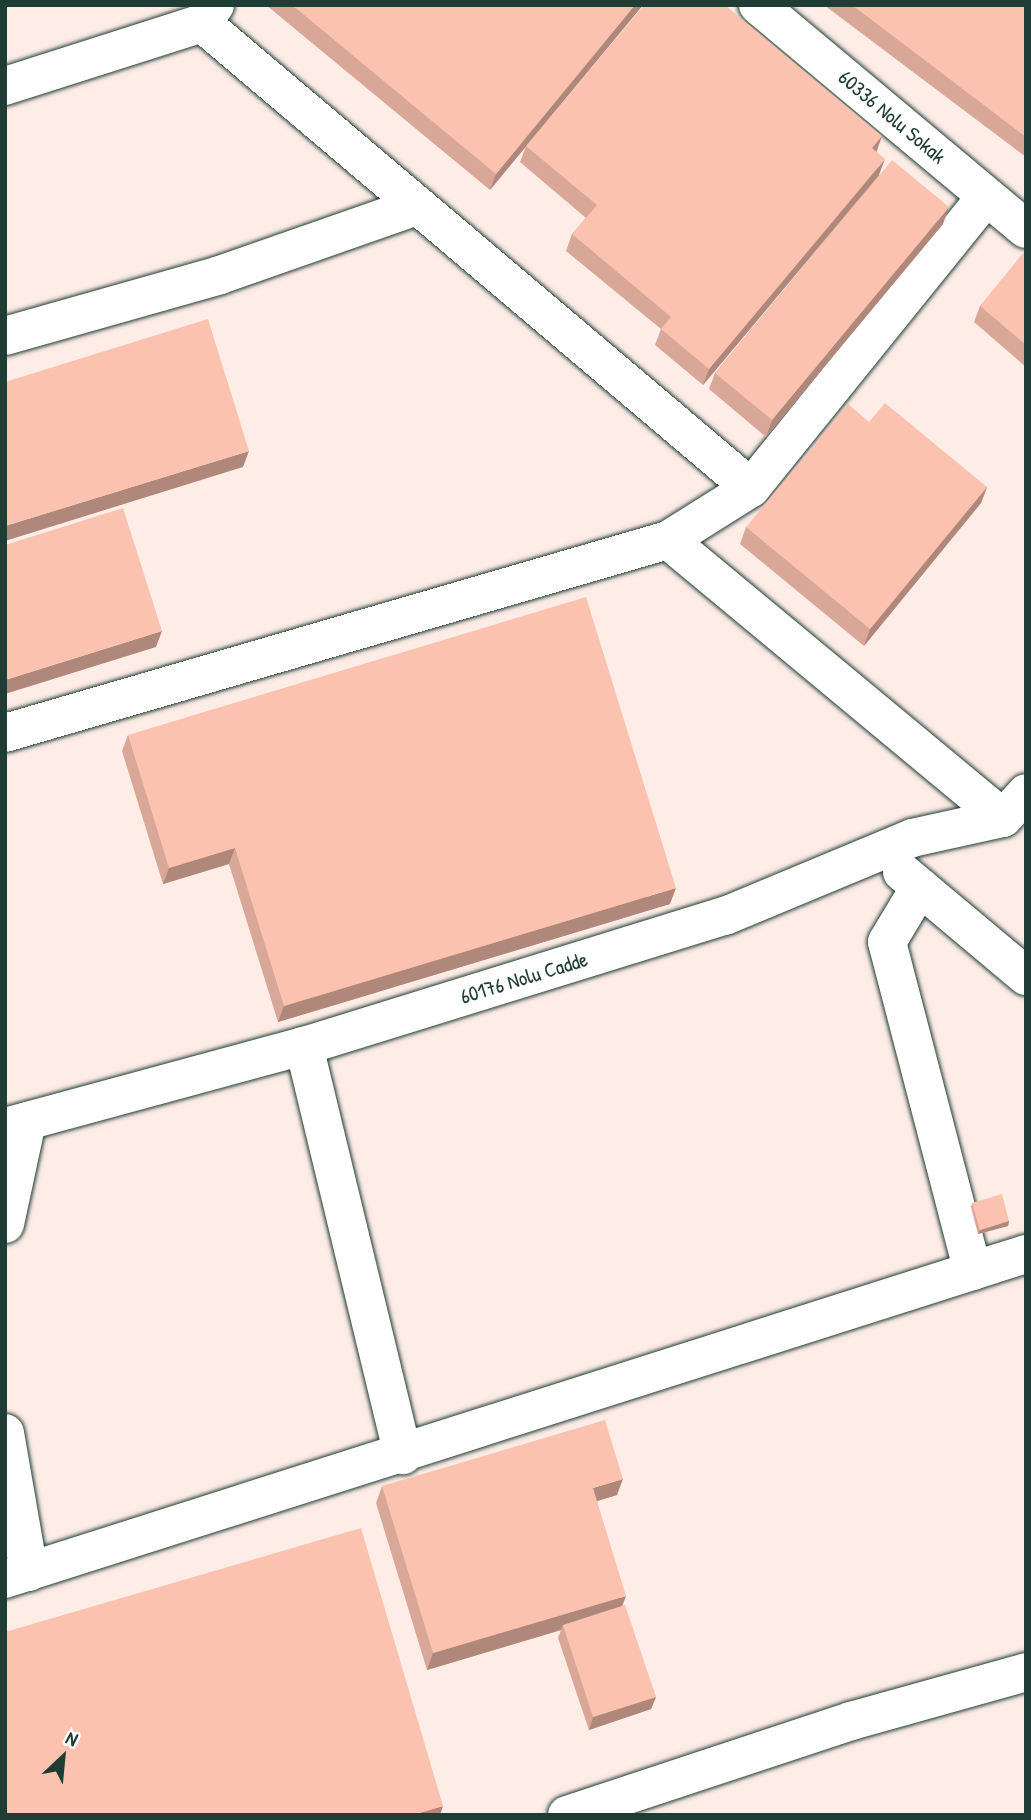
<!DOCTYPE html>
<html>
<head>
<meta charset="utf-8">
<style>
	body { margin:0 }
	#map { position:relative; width:1031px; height:1820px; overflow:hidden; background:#fff; font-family:"Patrick Hand",sans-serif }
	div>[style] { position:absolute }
	.built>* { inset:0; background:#feede7 }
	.roads { filter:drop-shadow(0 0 2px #1f3d34) drop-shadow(0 0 2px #1f3d34) }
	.minor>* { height:38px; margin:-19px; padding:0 19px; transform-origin:19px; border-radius:19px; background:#fff }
	.wall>* { inset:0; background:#d8a797 }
	.shaded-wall>* { inset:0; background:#b0887b }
	.building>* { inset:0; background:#fbc2b0 }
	span { translate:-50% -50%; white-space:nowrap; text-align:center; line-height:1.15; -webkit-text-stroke:7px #fff; paint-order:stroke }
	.street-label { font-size:21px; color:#1f3d34 }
	.frame { position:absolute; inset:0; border:7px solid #1f3d34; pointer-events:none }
	.north { position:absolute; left:28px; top:1722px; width:70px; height:70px; -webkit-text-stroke:5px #fff; paint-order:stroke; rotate:26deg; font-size:19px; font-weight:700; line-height:28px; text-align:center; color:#1f3d34 }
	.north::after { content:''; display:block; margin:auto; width:24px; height:32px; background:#1f3d34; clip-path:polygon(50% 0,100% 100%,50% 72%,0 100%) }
</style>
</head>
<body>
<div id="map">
	<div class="built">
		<i style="clip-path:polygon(5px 5px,1026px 5px,1026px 1815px,5px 1815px)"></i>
	</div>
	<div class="roads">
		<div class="minor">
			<i style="left:758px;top:5px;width:349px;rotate:39.9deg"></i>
			<i style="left:202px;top:23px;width:719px;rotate:40.26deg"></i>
			<i style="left:751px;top:488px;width:98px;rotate:147.9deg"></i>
			<i style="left:668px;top:540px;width:435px;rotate:39.7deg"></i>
			<i style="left:5px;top:86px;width:207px;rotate:-17.7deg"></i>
			<i style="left:202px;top:23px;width:22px;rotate:-54deg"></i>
			<i style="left:5px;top:336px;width:223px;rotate:-15.8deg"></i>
			<i style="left:220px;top:275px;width:209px;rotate:-19.3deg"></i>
			<i style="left:751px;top:488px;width:374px;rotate:-51.1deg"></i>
			<i style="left:5px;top:733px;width:691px;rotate:-16.23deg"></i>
			<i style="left:902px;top:872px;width:162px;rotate:40deg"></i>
			<i style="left:920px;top:887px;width:64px;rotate:121deg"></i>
			<i style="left:887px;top:942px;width:340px;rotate:75.4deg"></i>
			<i style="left:304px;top:1046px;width:421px;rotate:76.4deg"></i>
			<i style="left:5px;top:1127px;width:310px;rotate:-15.2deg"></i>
			<i style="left:304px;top:1046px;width:441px;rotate:-17.2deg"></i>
			<i style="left:725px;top:916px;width:203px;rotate:-22.6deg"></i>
			<i style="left:912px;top:838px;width:93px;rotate:-12.4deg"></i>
			<i style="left:1003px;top:818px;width:34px;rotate:-47deg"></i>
			<i style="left:5px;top:1224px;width:105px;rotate:-77.9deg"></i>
			<i style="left:5px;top:1433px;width:141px;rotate:80.2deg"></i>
			<i style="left:5px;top:1579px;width:1071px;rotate:-17.66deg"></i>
			<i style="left:567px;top:1815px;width:299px;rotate:-18.3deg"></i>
			<i style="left:851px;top:1721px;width:182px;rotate:-15.6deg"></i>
		</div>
	</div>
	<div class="wall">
		<i style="clip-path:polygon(266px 5px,643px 5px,547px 120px,882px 136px,876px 152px,879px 175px,943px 224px,766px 437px,709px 389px,715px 373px,867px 190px,703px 385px,655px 345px,661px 329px,566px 251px,572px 234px,586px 218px,520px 162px,526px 146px,490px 190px)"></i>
		<i style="clip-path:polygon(824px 5px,1026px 5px,1026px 157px)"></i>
		<i style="clip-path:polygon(1026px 255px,1026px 367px,974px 322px,980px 306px)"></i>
		<i style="clip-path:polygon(987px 487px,981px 503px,864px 646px,740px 544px,746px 527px)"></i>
		<i style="clip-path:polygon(128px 735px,670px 904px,278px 1022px,229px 864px,163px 884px,122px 751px)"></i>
		<i style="clip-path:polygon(972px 1203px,1009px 1221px,1008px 1226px,978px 1234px,971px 1207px)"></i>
		<i style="clip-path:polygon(382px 1486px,617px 1495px,597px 1501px,622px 1606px,656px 1697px,651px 1709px,589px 1730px,558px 1638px,561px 1630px,427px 1670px,376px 1503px)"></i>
	</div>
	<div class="shaded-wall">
		<i style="clip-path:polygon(635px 5px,643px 5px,490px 190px,496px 174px)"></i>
		<i style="clip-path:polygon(882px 136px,876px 153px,872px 148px)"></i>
		<i style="clip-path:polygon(885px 159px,879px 175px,703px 385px,709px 369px)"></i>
		<i style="clip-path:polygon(949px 207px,943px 224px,766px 437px,772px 420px)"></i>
		<i style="clip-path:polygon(249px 451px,243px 467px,5px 541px,5px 526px)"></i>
		<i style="clip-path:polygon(987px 487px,981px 503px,864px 646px,870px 629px)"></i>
		<i style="clip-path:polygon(162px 631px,156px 647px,5px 694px,5px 680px)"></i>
		<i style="clip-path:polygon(235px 848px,229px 864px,163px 884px,169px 868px)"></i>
		<i style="clip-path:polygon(676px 888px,670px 904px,278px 1022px,284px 1006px)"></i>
		<i style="clip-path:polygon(1009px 1221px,1008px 1226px,978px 1234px,980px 1230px)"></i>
		<i style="clip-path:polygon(623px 1479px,617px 1495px,587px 1504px,593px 1488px)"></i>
		<i style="clip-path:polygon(626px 1596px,620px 1612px,563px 1625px,561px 1630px,427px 1670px,433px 1653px)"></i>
		<i style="clip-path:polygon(656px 1697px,651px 1709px,589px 1730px,593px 1717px)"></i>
		<i style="clip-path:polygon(443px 1806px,440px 1815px,412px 1815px)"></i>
	</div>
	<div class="building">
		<i style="clip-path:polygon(292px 5px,635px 5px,496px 174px)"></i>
		<i style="clip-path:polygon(644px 5px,725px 5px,882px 136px,872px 148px,885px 159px,709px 369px,661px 329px,671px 317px,572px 234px,597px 205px,526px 146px)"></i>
		<i style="clip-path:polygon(852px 5px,1026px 5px,1026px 137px)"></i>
		<i style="clip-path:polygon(892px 160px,949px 207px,772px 420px,715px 373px)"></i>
		<i style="clip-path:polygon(1023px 253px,1026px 255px,1026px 345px,980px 306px)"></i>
		<i style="clip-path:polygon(208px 319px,249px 451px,5px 526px,5px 382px)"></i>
		<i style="clip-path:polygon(885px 403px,987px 487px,870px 629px,746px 527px,848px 404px,869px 422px)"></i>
		<i style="clip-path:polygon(123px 508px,162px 631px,5px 680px,5px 545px)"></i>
		<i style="clip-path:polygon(586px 597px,676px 888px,284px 1006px,235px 848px,169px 868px,128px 735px)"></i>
		<i style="clip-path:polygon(1002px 1194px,1009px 1221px,980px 1230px,972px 1203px)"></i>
		<i style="clip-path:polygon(605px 1420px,623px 1479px,593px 1488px,626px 1596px,433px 1653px,382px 1486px)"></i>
		<i style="clip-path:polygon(361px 1528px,443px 1806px,412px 1815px,5px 1815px,5px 1632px)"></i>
		<i style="clip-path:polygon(625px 1605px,656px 1697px,593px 1717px,563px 1625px)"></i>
	</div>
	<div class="street-label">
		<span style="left:892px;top:117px;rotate:40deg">60336 Nolu Sokak</span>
		<span style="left:524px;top:978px;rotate:-17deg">60176 Nolu Cadde</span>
	</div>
	<div class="frame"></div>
	<div class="north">N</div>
</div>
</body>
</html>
